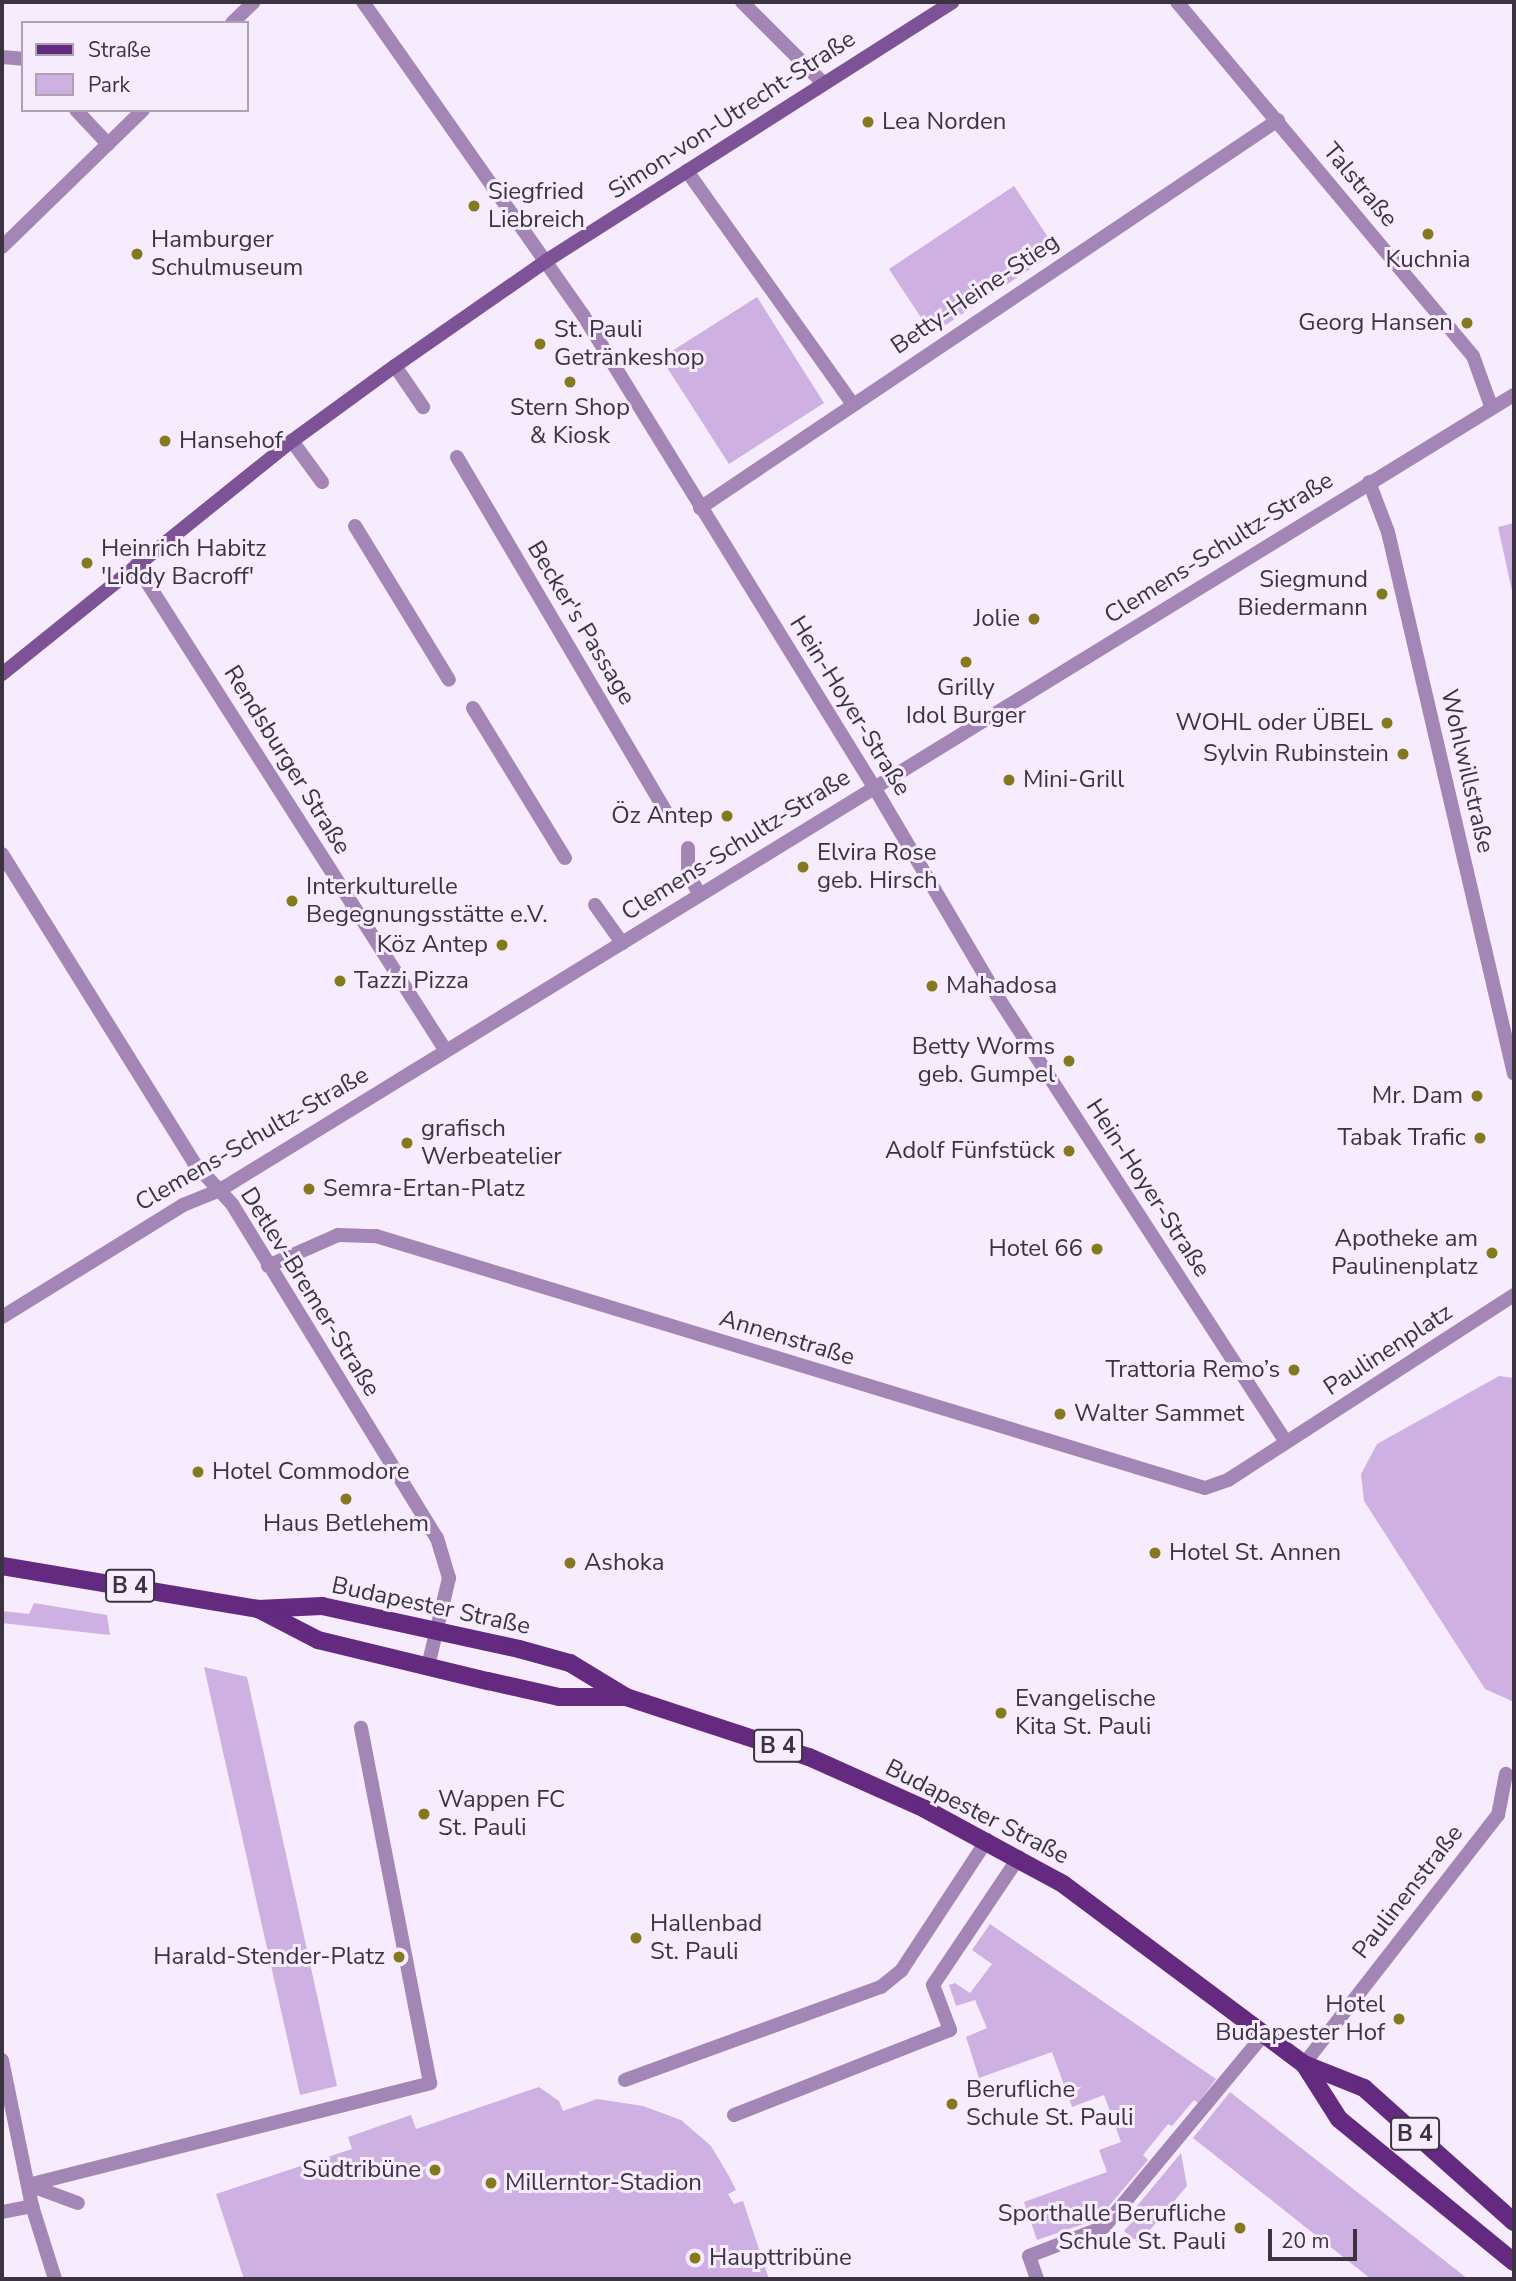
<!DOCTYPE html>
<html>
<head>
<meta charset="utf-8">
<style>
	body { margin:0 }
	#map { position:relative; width:1516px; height:2281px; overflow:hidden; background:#f7ecfe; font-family:"Nunito Sans",sans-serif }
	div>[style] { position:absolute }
	.green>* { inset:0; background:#cfb0e2 }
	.service>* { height:14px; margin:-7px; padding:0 7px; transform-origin:7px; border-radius:7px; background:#a486b6 }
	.minor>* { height:14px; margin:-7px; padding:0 7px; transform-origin:7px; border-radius:7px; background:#a486b6 }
	.secondary>* { height:14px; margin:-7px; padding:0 7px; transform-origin:7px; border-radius:7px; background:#7e5297 }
	.primary>* { height:18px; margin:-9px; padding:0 9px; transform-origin:9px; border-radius:9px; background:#632a80 }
	.dots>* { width:19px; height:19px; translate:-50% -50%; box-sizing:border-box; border:4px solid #f7ecfe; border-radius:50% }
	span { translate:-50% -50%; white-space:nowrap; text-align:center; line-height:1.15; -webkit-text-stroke:6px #f7ecfe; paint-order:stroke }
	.shield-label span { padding:2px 5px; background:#f7ecfe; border:2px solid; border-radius:5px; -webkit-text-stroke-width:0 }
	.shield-label { font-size:23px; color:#3b3440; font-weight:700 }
	.street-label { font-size:24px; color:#3b3440 }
	.poi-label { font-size:24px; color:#3b3440 }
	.left { translate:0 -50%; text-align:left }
	.right { translate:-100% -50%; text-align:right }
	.frame { position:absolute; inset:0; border:4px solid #3b3440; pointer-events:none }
	.legend { position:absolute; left:21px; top:21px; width:228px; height:91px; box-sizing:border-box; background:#f7ecfe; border:2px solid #aca2b2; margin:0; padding:9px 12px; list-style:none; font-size:21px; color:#3b3440 }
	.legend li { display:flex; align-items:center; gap:14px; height:35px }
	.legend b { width:35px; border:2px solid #aca2b2 }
	.scale { position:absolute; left:1268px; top:2229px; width:89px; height:32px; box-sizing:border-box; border:4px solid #3b3440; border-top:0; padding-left:9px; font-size:21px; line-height:24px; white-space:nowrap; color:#3b3440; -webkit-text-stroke:5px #f7ecfe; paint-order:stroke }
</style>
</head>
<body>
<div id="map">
	<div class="green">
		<i style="clip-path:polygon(1014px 186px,1057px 251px,932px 334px,889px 269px)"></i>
		<i style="clip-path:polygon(757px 297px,824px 403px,729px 464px,661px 358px)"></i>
		<i style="clip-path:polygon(1514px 523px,1514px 600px,1498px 527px)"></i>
		<i style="clip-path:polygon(1499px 1376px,1514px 1378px,1514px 1702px,1485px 1689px,1364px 1501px,1361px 1474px,1377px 1444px)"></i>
		<i style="clip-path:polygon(34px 1603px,107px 1615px,110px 1635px,2px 1623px,2px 1611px,29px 1614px)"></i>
		<i style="clip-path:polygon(204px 1667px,247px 1677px,337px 2086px,300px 2095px)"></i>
		<i style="clip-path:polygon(990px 1924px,1216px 2079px,1198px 2103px,1194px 2100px,1172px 2126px,1168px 2124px,1143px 2155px,1148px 2160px,1098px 2219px,1037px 2240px,1024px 2202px,1107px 2172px,1099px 2150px,1121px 2142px,1104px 2095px,1072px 2107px,1052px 2052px,979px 2078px,966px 2037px,987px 2028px,975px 2000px,956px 2006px,949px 1985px,955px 1983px,970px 1993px,992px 1964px,972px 1950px)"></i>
		<i style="clip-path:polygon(539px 2087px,559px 2101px,563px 2111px,597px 2099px,643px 2106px,681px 2120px,711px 2146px,729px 2176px,736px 2190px,728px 2194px,734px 2204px,743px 2201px,769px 2279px,244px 2279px,216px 2194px,352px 2149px,348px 2137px,411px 2115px,416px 2129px)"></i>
		<i style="clip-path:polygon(1230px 2092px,1468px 2279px,1371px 2279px,1193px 2138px)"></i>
		<i style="clip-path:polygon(1181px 2153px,1187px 2186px,1139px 2243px,1124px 2231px,1132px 2222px,1127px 2218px)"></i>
	</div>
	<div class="service">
		<i style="left:2px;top:57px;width:21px;rotate:5deg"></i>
		<i style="left:76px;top:110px;width:47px;rotate:46.7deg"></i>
		<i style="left:687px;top:171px;width:285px;rotate:54.6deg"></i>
		<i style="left:395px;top:366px;width:50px;rotate:55.7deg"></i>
		<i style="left:292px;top:441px;width:51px;rotate:53.8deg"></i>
		<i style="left:457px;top:457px;width:412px;rotate:59.5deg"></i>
		<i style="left:700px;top:508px;width:696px;rotate:-33.87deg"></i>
		<i style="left:355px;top:526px;width:180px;rotate:58.6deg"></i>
		<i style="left:473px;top:708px;width:176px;rotate:58.5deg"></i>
		<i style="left:688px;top:848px;width:26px;rotate:90deg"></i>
		<i style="left:688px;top:874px;width:24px;rotate:60deg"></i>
		<i style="left:595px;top:905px;width:47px;rotate:54.6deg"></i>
		<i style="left:2px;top:2060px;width:149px;rotate:78.4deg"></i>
		<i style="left:32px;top:2206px;width:77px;rotate:72.5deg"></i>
		<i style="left:625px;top:2080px;width:272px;rotate:-20deg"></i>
		<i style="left:881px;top:1987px;width:26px;rotate:-39deg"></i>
		<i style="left:901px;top:1971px;width:157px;rotate:-56.7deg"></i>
		<i style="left:734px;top:2115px;width:232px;rotate:-21.5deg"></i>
		<i style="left:950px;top:2030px;width:48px;rotate:-110.7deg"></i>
		<i style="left:933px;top:1985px;width:154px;rotate:-56.1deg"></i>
		<i style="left:28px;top:2185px;width:415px;rotate:-14.2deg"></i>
		<i style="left:430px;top:2083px;width:362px;rotate:-101deg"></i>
		<i style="left:29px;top:2185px;width:52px;rotate:20.2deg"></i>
		<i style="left:2px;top:2212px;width:31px;rotate:-11deg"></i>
		<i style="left:1037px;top:2279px;width:24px;rotate:-109deg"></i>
		<i style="left:1029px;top:2256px;width:80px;rotate:-21.1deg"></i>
		<i style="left:1104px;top:2227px;width:252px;rotate:-50.3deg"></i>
	</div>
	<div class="minor">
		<i style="left:363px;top:2px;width:383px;rotate:54.9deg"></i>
		<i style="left:583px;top:315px;width:554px;rotate:58.35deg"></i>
		<i style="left:874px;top:787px;width:243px;rotate:59.5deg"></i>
		<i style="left:997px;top:996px;width:531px;rotate:57.06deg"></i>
		<i style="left:742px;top:2px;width:115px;rotate:45deg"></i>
		<i style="left:1177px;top:2px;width:461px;rotate:50.1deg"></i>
		<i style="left:1473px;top:356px;width:53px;rotate:70.2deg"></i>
		<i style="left:232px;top:23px;width:30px;rotate:-44deg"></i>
		<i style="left:2px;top:247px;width:197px;rotate:-44.2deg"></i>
		<i style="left:1369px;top:482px;width:53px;rotate:69.2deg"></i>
		<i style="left:1388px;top:532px;width:556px;rotate:76.91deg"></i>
		<i style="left:136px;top:565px;width:576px;rotate:57.47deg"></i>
		<i style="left:2px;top:854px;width:364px;rotate:58.1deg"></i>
		<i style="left:194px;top:1163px;width:56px;rotate:47.2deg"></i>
		<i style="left:232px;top:1204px;width:392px;rotate:58.5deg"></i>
		<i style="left:437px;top:1538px;width:42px;rotate:73.3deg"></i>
		<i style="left:449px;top:1578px;width:90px;rotate:103.4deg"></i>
		<i style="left:268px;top:1266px;width:77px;rotate:-23.9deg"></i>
		<i style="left:338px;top:1235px;width:38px;rotate:2deg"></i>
		<i style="left:376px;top:1236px;width:866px;rotate:16.91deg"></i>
		<i style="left:1205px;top:1488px;width:24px;rotate:-19deg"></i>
		<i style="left:1228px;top:1480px;width:341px;rotate:-32.9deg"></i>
		<i style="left:2px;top:1317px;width:213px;rotate:-31.7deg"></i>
		<i style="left:183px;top:1205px;width:40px;rotate:-22deg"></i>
		<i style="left:220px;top:1190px;width:1519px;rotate:-31.57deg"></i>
		<i style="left:1304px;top:2064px;width:316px;rotate:-52.1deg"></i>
		<i style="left:1498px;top:1815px;width:42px;rotate:-79deg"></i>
	</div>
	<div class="secondary">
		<i style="left:2px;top:674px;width:372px;rotate:-38.8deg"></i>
		<i style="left:292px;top:441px;width:127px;rotate:-36.1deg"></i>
		<i style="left:395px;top:366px;width:184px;rotate:-34.8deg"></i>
		<i style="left:546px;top:261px;width:482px;rotate:-32.5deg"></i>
	</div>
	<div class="primary">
		<i style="left:2px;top:1566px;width:260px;rotate:9.5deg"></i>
		<i style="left:258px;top:1609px;width:64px;rotate:-2.7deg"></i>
		<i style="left:322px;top:1606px;width:202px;rotate:12.3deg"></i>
		<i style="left:519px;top:1649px;width:53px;rotate:15.4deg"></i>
		<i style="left:570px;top:1663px;width:66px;rotate:31.3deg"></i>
		<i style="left:626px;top:1697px;width:193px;rotate:18.2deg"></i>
		<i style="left:809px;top:1757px;width:127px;rotate:24.1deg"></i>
		<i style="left:925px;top:1809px;width:157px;rotate:28.5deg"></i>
		<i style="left:1063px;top:1884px;width:301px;rotate:36.8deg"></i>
		<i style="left:1304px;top:2064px;width:65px;rotate:21.8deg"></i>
		<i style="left:1364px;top:2088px;width:201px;rotate:41.8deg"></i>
		<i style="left:258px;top:1609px;width:68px;rotate:27.3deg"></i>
		<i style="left:318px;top:1640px;width:175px;rotate:13.6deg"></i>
		<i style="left:488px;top:1681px;width:73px;rotate:12.7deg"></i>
		<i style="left:559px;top:1697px;width:67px"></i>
		<i style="left:1304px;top:2064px;width:65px;rotate:57.5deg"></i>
		<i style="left:1339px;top:2119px;width:226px;rotate:39.3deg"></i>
	</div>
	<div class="dots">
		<i style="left:868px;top:122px;background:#84791d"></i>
		<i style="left:474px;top:206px;background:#84791d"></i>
		<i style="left:1428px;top:234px;background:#84791d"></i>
		<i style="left:137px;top:254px;background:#84791d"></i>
		<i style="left:1467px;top:323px;background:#84791d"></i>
		<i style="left:540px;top:344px;background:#84791d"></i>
		<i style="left:570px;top:382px;background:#84791d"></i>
		<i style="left:165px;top:441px;background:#84791d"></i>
		<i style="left:87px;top:563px;background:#84791d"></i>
		<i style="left:1382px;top:594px;background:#84791d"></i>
		<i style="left:1034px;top:619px;background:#84791d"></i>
		<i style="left:966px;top:662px;background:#84791d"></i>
		<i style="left:1387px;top:723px;background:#84791d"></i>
		<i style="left:1403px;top:754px;background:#84791d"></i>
		<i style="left:1009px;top:780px;background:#84791d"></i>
		<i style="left:727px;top:816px;background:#84791d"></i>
		<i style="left:803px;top:867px;background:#84791d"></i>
		<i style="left:292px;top:901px;background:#84791d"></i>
		<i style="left:502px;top:945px;background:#84791d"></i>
		<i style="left:340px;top:981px;background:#84791d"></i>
		<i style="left:932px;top:986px;background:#84791d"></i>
		<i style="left:1069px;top:1061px;background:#84791d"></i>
		<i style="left:1477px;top:1096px;background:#84791d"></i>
		<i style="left:1480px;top:1138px;background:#84791d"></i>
		<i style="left:407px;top:1143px;background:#84791d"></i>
		<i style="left:1069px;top:1151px;background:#84791d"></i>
		<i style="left:309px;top:1189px;background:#84791d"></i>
		<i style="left:1097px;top:1249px;background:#84791d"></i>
		<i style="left:1492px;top:1253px;background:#84791d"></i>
		<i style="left:1294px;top:1370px;background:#84791d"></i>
		<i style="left:1060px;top:1414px;background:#84791d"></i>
		<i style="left:198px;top:1472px;background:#84791d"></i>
		<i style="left:346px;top:1499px;background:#84791d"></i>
		<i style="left:1155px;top:1553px;background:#84791d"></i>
		<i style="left:570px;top:1563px;background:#84791d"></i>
		<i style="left:1001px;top:1713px;background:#84791d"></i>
		<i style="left:424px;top:1814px;background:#84791d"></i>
		<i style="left:636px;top:1938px;background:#84791d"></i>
		<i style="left:399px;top:1957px;background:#84791d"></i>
		<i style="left:1399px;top:2019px;background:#84791d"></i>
		<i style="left:952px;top:2104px;background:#84791d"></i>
		<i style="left:435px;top:2170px;background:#84791d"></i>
		<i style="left:491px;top:2183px;background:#84791d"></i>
		<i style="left:1240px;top:2228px;background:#84791d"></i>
		<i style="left:695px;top:2258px;background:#84791d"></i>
	</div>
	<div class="shield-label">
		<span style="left:130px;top:1586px">B 4</span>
		<span style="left:778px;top:1746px">B 4</span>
		<span style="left:1415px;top:2134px">B 4</span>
	</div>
	<div class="street-label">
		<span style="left:732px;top:115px;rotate:-33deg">Simon-von-Utrecht-Straße</span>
		<span style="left:1360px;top:185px;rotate:50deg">Talstraße</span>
		<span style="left:975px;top:294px;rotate:-34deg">Betty-Heine-Stieg</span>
		<span style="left:1219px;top:548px;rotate:-32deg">Clemens-Schultz-Straße</span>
		<span style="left:581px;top:623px;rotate:59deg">Becker's Passage</span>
		<span style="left:850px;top:706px;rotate:58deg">Hein-Hoyer-Straße</span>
		<span style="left:287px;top:760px;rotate:58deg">Rendsburger Straße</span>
		<span style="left:1467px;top:771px;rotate:77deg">Wohlwillstraße</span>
		<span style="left:736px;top:845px;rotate:-32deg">Clemens-Schultz-Straße</span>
		<span style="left:252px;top:1139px;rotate:-30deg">Clemens-Schultz-Straße</span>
		<span style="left:1148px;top:1188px;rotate:57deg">Hein-Hoyer-Straße</span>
		<span style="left:310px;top:1292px;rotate:58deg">Detlev-Bremer-Straße</span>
		<span style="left:787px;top:1338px;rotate:17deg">Annenstraße</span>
		<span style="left:1388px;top:1350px;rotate:-33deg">Paulinenplatz</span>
		<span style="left:431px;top:1606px;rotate:12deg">Budapester Straße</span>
		<span style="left:977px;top:1812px;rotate:27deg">Budapester Straße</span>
		<span style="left:1408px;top:1892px;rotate:-52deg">Paulinenstraße</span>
	</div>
	<div class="poi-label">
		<span class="left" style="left:882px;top:122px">Lea Norden</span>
		<span class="left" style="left:488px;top:206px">Siegfried<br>Liebreich</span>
		<span class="left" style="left:151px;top:254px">Hamburger<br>Schulmuseum</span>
		<span style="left:1428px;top:260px">Kuchnia</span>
		<span class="right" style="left:1453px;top:323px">Georg Hansen</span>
		<span class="left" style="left:554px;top:344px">St. Pauli<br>Getränkeshop</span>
		<span style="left:570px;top:422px">Stern Shop<br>&amp; Kiosk</span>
		<span class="left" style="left:179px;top:441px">Hansehof</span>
		<span class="left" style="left:101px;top:563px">Heinrich Habitz<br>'Liddy Bacroff'</span>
		<span class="right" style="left:1368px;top:594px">Siegmund<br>Biedermann</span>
		<span class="right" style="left:1020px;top:619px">Jolie</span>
		<span style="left:966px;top:702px">Grilly<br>Idol Burger</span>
		<span class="right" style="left:1373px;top:723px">WOHL oder ÜBEL</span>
		<span class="right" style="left:1389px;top:754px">Sylvin Rubinstein</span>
		<span class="left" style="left:1023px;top:780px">Mini-Grill</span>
		<span class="right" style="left:713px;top:816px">Öz Antep</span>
		<span class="left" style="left:817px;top:867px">Elvira Rose<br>geb. Hirsch</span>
		<span class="left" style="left:306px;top:901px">Interkulturelle<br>Begegnungsstätte e.V.</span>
		<span class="right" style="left:488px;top:945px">Köz Antep</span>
		<span class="left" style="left:354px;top:981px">Tazzi Pizza</span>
		<span class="left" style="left:946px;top:986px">Mahadosa</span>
		<span class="right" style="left:1055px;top:1061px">Betty Worms<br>geb. Gumpel</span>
		<span class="right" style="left:1463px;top:1096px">Mr. Dam</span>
		<span class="left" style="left:421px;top:1143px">grafisch<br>Werbeatelier</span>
		<span class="right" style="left:1466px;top:1138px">Tabak Trafic</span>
		<span class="right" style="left:1055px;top:1151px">Adolf Fünfstück</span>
		<span class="left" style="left:323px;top:1189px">Semra-Ertan-Platz</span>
		<span class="right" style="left:1478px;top:1253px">Apotheke am<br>Paulinenplatz</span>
		<span class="right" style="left:1083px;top:1249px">Hotel 66</span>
		<span class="right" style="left:1280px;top:1370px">Trattoria Remo’s</span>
		<span class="left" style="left:1074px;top:1414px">Walter Sammet</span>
		<span class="left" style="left:212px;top:1472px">Hotel Commodore</span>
		<span style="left:346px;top:1524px">Haus Betlehem</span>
		<span class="left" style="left:1169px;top:1553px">Hotel St. Annen</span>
		<span class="left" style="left:584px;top:1563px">Ashoka</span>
		<span class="left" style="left:1015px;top:1713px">Evangelische<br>Kita St. Pauli</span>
		<span class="left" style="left:438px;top:1814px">Wappen FC<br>St. Pauli</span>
		<span class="left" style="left:650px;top:1938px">Hallenbad<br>St. Pauli</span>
		<span class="right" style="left:385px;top:1957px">Harald-Stender-Platz</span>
		<span class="right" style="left:1385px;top:2019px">Hotel<br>Budapester Hof</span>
		<span class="left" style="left:966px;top:2104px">Berufliche<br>Schule St. Pauli</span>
		<span class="right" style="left:421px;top:2170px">Südtribüne</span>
		<span class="left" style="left:505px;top:2183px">Millerntor-Stadion</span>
		<span class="right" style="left:1226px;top:2228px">Sporthalle Berufliche<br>Schule St. Pauli</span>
		<span class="left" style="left:709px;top:2258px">Haupttribüne</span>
	</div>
	<div class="frame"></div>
	<ul class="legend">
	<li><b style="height:9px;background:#632a80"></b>Straße</li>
	<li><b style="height:19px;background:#cfb0e2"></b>Park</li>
	</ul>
	<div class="scale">20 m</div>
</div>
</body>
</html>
